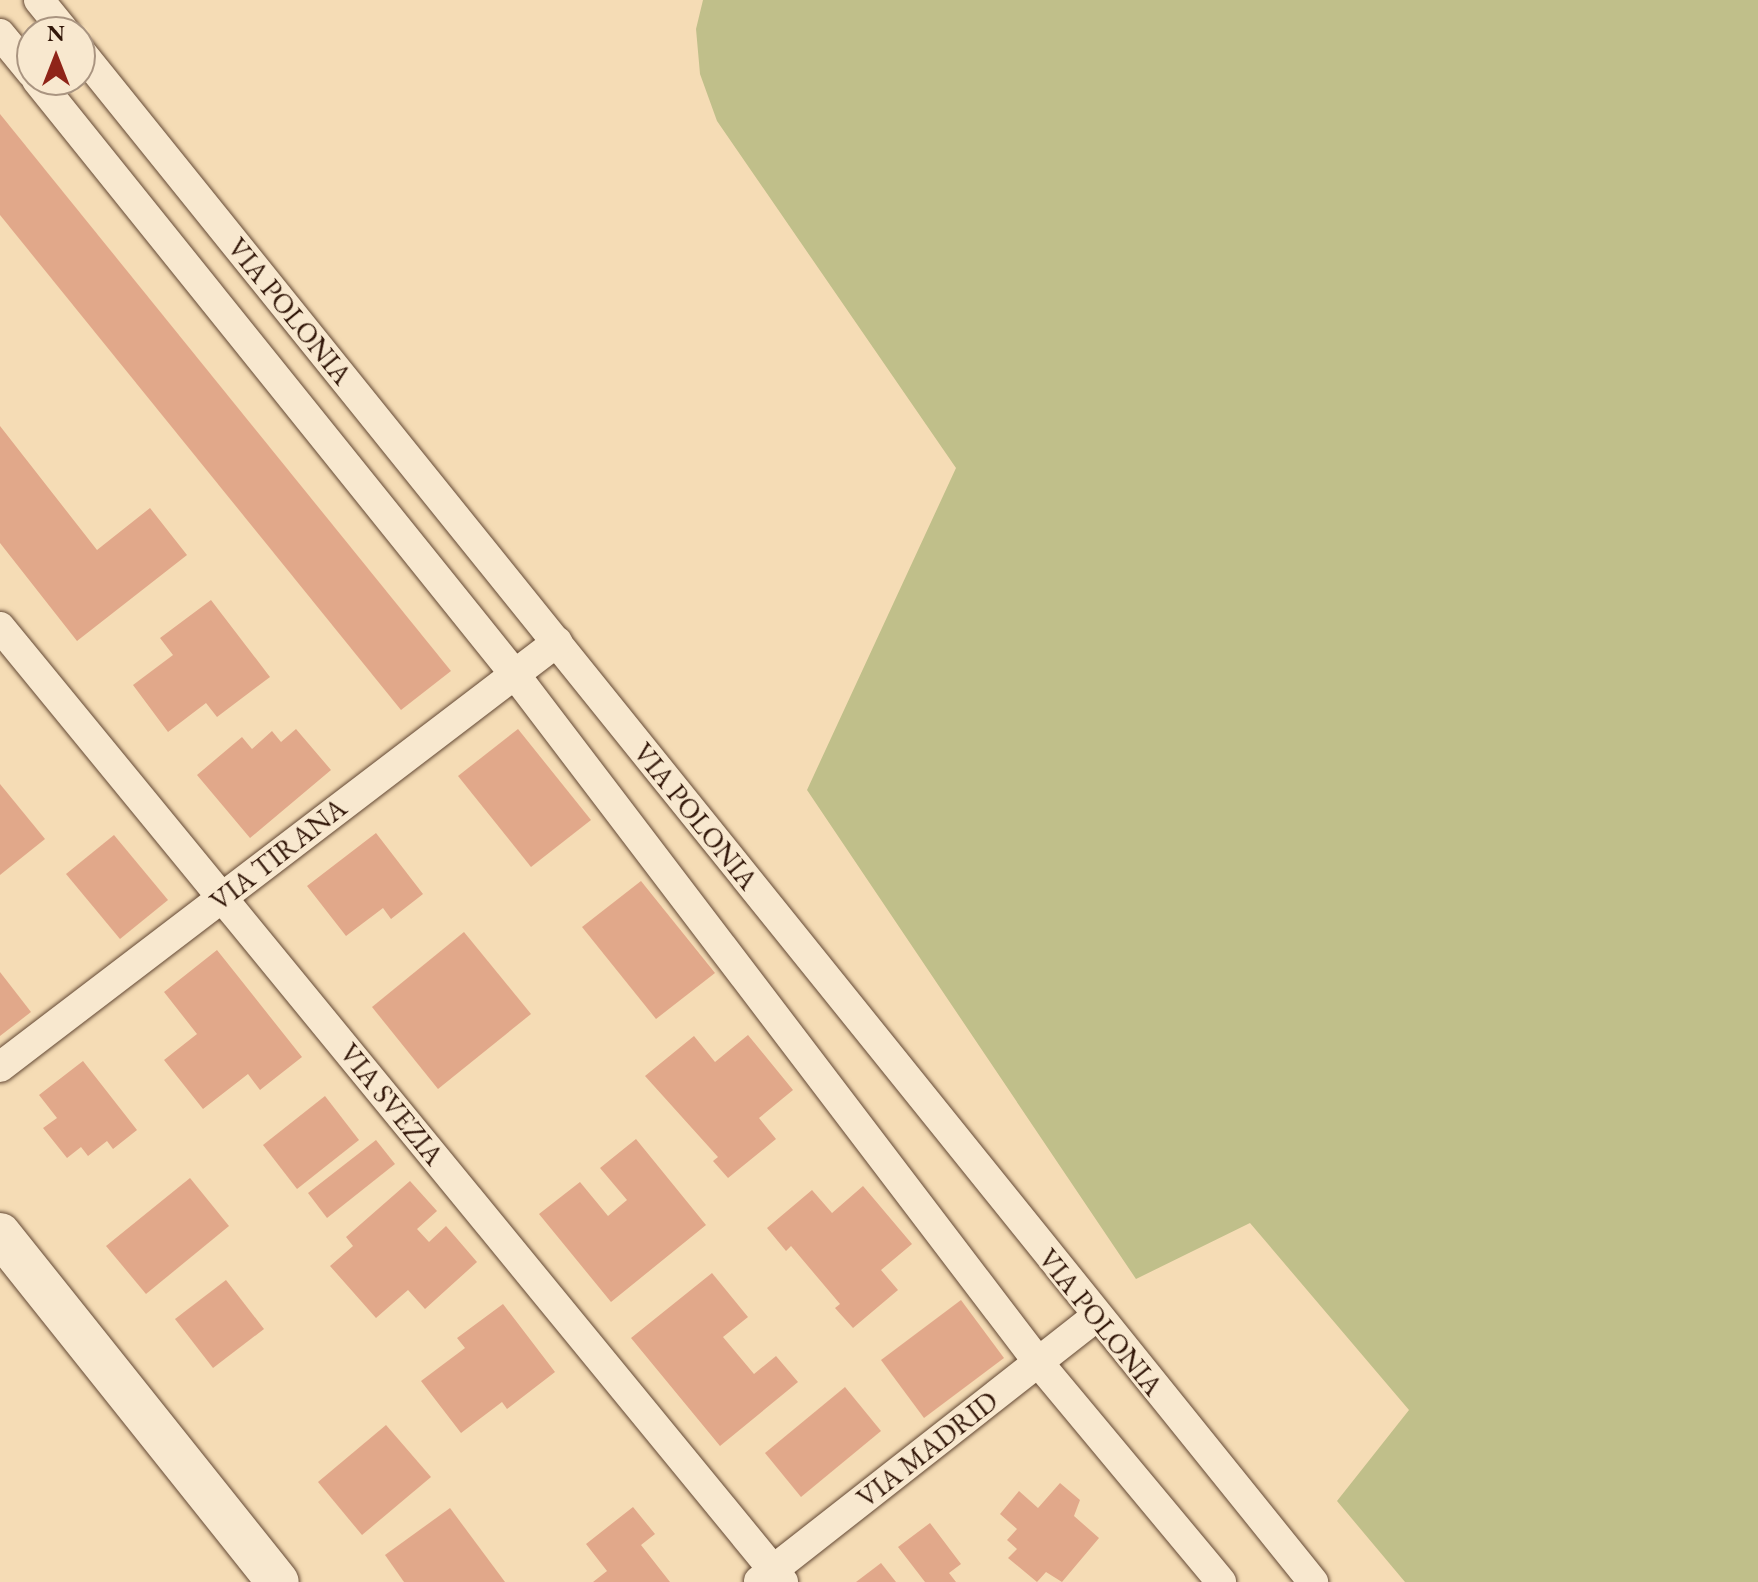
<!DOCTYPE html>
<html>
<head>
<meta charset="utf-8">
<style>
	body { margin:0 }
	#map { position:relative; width:1758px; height:1582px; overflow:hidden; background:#f5dcb5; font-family:"EB Garamond",serif }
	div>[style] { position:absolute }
	.green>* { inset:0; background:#c0bf8a }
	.building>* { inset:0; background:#e1a88a }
	.roads { filter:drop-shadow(0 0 2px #634834) drop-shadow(0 0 2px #634834) }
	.street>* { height:30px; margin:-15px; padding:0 15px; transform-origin:15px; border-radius:15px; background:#f8e8cf }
	.secondary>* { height:42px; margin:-21px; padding:0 21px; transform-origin:21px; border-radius:21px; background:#f8e8cf }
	span { translate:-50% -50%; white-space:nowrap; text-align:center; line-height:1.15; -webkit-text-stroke:6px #f8e8cf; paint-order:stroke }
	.street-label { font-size:28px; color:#321709 }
	.north { position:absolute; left:16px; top:16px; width:80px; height:80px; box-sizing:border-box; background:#f8e8cf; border:2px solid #a99480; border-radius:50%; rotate:0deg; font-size:22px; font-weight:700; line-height:32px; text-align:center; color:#321709 }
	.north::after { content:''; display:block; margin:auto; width:28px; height:36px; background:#8f2418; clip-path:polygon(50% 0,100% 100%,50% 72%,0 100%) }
</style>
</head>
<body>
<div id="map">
	<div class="green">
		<i style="clip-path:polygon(703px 0,1758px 0,1758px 1582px,1405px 1582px,1337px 1501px,1409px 1410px,1250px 1223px,1136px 1279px,807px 790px,956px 468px,717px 121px,700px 74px,696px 29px)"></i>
	</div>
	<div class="building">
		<i style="clip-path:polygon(0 114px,451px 671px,401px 710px,0 215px)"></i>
		<i style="clip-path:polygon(0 426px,97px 550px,150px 508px,187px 555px,77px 641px,0 543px)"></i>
		<i style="clip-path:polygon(211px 600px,270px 677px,217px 717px,206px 703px,168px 732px,133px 685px,173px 655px,160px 638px)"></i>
		<i style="clip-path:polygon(296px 729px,331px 770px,250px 838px,197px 775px,242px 737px,252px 749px,272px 731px,281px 742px)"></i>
		<i style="clip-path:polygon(518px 729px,591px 820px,531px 867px,458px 776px)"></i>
		<i style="clip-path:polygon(0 784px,45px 839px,0 875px)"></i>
		<i style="clip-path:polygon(376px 833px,423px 894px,391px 919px,383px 908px,346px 936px,307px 886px)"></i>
		<i style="clip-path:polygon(114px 835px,168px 900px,120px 939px,66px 874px)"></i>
		<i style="clip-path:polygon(641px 881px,715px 973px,656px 1019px,582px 927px)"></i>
		<i style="clip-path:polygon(464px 932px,531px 1014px,438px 1089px,372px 1007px)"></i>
		<i style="clip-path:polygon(217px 950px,302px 1057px,260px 1090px,248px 1074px,203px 1109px,164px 1060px,197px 1034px,164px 992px)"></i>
		<i style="clip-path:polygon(0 972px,31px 1012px,0 1036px)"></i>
		<i style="clip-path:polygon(748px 1035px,793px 1090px,759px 1118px,776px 1139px,728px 1178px,713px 1161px,718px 1157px,645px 1076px,694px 1036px,715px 1062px)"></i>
		<i style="clip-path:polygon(83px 1061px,137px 1130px,113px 1149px,107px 1141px,88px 1156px,81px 1147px,67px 1158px,43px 1128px,57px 1118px,39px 1095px)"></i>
		<i style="clip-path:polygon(325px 1096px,359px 1140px,297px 1189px,263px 1145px)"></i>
		<i style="clip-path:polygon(636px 1139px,706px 1225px,611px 1302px,539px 1214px,580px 1182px,608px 1216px,627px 1200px,600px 1168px)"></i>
		<i style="clip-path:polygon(376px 1140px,395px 1164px,327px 1218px,308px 1193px)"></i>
		<i style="clip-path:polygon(190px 1178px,229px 1226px,146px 1294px,106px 1246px)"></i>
		<i style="clip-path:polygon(410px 1181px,437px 1211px,417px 1229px,429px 1242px,446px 1226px,477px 1262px,425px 1309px,408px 1290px,376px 1318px,330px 1266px,353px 1246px,346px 1237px)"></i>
		<i style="clip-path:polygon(863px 1186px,912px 1244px,881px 1270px,898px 1290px,853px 1328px,835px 1308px,840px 1304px,791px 1246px,786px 1251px,767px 1228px,812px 1190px,832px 1213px)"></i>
		<i style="clip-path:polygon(712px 1273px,748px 1317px,723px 1337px,754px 1374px,776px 1356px,798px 1382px,720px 1446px,631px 1338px)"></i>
		<i style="clip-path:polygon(226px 1280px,264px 1329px,213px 1368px,175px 1319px)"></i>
		<i style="clip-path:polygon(961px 1300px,1004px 1358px,924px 1418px,881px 1360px)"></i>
		<i style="clip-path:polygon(503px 1304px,555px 1372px,507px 1409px,502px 1402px,461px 1433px,421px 1381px,465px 1348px,457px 1338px)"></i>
		<i style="clip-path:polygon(845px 1387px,881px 1431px,801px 1497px,765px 1453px)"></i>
		<i style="clip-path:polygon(386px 1425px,431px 1477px,362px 1535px,318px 1482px)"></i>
		<i style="clip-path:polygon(1060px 1483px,1080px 1500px,1074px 1516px,1099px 1538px,1062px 1582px,1046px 1572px,1037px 1582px,1008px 1558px,1017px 1549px,1007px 1540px,1017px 1529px,1000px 1514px,1019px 1491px,1038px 1508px)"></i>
		<i style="clip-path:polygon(633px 1507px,655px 1534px,641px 1545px,670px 1582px,593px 1582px,607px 1571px,586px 1544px)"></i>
		<i style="clip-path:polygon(450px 1508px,505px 1582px,404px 1582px,385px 1555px)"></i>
		<i style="clip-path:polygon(930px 1523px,961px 1564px,949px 1573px,956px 1582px,925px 1582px,898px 1547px)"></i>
		<i style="clip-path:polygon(881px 1563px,896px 1582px,856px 1582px)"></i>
	</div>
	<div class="roads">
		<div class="street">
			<i style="left:39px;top:0;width:41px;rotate:50.9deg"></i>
			<i style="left:0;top:34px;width:50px;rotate:50.6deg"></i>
			<i style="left:80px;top:51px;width:1966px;rotate:51.15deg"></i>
			<i style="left:37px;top:80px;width:760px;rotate:51.2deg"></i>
			<i style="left:513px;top:672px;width:867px;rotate:52.73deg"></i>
			<i style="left:1038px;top:1362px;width:286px;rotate:50.2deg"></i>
			<i style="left:0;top:627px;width:1235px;rotate:50.65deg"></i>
			<i style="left:0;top:1067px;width:701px;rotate:-37.34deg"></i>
			<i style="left:759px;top:1581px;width:428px;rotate:-38.1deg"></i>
		</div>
		<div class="secondary">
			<i style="left:0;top:1234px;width:445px;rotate:51.4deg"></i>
		</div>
	</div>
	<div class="street-label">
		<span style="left:290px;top:311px;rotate:51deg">VIA POLONIA</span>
		<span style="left:696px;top:816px;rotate:51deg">VIA POLONIA</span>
		<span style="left:278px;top:854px;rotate:-38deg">VIA TIRANA</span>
		<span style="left:392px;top:1104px;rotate:51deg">VIA SVEZIA</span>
		<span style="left:1101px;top:1322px;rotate:51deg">VIA POLONIA</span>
		<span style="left:927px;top:1449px;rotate:-38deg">VIA MADRID</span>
	</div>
	<div class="north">N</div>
</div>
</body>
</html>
